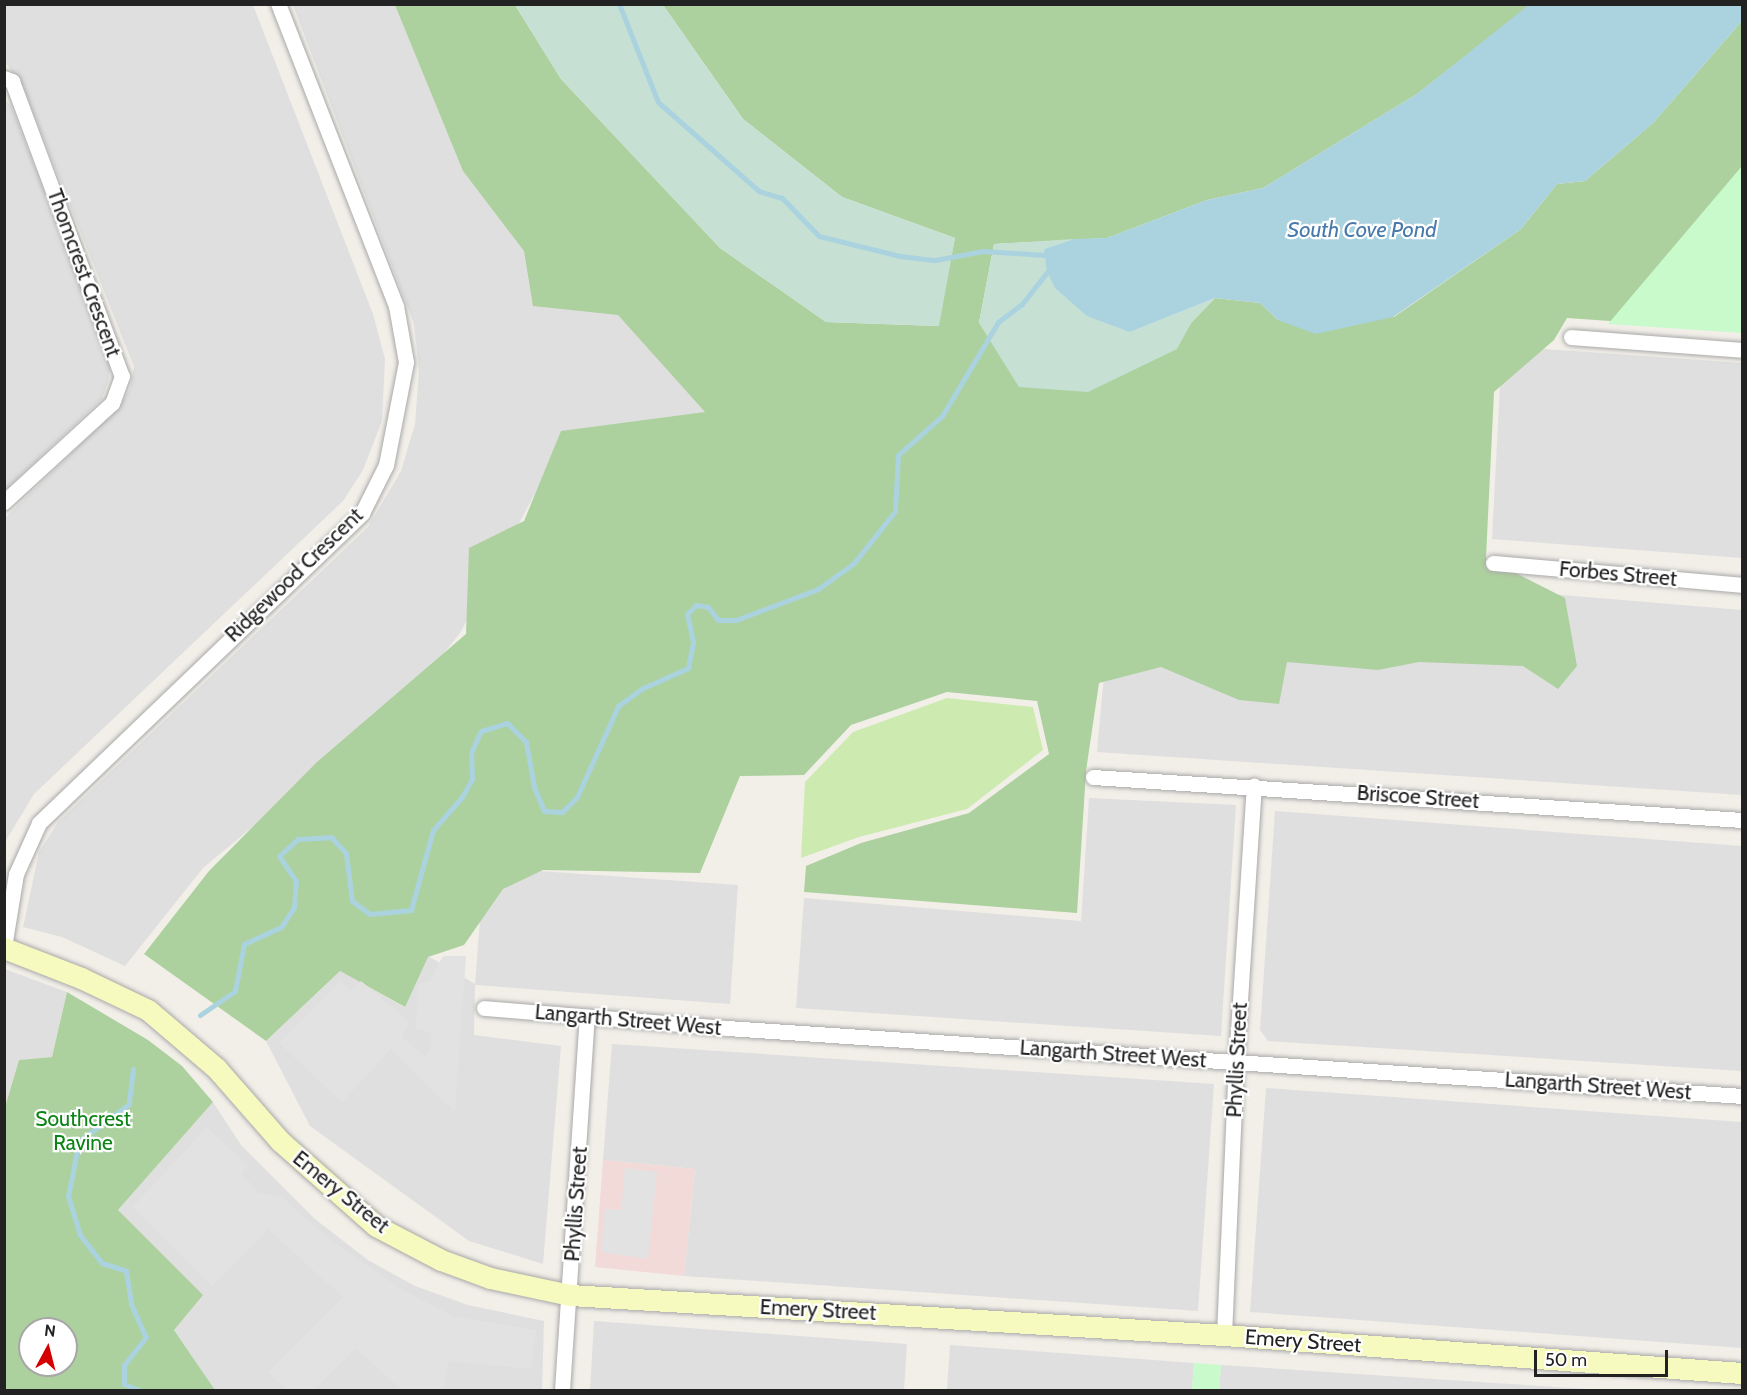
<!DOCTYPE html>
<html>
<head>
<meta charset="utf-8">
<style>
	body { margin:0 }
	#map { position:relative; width:1747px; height:1395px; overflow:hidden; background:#f2efe9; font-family:Cabin,sans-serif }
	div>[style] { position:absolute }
	.residential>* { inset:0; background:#e0dfdf }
	.commercial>* { inset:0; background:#f2dad9 }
	.grass>* { inset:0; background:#cdebb0 }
	.forest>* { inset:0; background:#add19e }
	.wetland>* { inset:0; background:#c6e0d4 }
	.park>* { inset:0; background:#c8facc }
	.parking>* { inset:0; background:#e2e2e2 }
	.water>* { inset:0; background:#aad3df }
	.stream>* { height:5px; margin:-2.5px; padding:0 2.5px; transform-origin:2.5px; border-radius:2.5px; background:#aad3df }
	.roads { filter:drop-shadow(0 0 2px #a9a9a9) drop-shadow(0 0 2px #a9a9a9) }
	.street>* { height:15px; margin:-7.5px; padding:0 7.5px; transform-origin:7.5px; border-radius:7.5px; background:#fff }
	.secondary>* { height:21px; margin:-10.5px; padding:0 10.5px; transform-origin:10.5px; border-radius:10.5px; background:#f7fabf }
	span { translate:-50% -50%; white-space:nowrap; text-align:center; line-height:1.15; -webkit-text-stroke:4.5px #fff; paint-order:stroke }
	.street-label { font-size:21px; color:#222 }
	.park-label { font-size:21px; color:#0c8416 }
	.water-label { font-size:22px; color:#4a7aab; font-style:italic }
	.frame { position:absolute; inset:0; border:6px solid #222; pointer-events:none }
	.north { position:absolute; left:18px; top:1317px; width:60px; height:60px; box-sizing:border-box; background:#fff; border:2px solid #a7a7a7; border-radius:50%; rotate:7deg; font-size:16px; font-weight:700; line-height:24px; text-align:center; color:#222 }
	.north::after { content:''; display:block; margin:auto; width:21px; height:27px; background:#d40000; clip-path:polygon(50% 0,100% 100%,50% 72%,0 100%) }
	.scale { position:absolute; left:1534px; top:1350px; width:134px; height:27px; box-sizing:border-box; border:3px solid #222; border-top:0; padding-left:8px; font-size:18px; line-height:21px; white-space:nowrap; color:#222; -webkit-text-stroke:4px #fff; paint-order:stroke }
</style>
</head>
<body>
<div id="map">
	<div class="residential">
		<i style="clip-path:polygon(5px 5px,253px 5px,373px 314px,385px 359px,382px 421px,363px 470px,343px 501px,34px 794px,5px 842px,5px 518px,121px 405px,130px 388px,134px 367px,23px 86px,5px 62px)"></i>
		<i style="clip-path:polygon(293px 5px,419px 5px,751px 414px,566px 436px,460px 633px,391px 720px,322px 769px,203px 868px,125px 966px,62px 937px,23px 927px,39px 852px,58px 822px,368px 527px,401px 471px,415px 424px,419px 370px,414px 324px)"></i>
		<i style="clip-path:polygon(4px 99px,11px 106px,110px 362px,109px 380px,102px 399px,5px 490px)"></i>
		<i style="clip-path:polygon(1502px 346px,1742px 363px,1742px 558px,1492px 539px)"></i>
		<i style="clip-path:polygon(1515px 591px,1742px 610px,1742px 795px,1097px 752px,1109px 620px)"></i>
		<i style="clip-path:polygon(1089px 798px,1236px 805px,1221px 1036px,796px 1008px,804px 898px,1081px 921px)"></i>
		<i style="clip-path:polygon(1275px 811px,1742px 846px,1742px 1071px,1268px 1041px,1260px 1030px)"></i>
		<i style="clip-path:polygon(484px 867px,738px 885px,730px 1004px,475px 985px,474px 1035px,561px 1046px,543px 1264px,469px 1241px,310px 1126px,266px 1041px,340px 971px,404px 1007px,428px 956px,475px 984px)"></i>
		<i style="clip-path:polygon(5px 969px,67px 992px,52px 1057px,19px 1060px,5px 1107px)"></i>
		<i style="clip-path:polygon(612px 1044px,1214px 1084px,1198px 1311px,684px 1276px,695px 1169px,603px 1160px)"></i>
		<i style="clip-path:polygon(1266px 1088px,1742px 1122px,1742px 1348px,1250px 1312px)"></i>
		<i style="clip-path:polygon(213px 1102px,241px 1145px,315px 1219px,368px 1260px,415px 1286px,468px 1305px,544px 1321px,542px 1390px,215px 1390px,174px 1330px,118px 1210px)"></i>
		<i style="clip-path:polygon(594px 1321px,907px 1344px,904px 1390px,590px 1390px)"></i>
		<i style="clip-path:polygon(950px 1345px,1194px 1363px,1192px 1390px,947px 1390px)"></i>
		<i style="clip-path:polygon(1221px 1365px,1602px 1390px,1219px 1390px)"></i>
	</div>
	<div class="commercial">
		<i style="clip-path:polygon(603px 1160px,695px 1169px,684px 1276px,595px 1267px)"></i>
	</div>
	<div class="grass">
		<i style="clip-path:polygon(947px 698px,1033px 707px,1043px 750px,967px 809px,859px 837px,801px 858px,805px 782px,853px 732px)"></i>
	</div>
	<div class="forest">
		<i style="clip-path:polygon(395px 5px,515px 5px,561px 79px,720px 248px,826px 322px,938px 326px,955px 238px,842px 197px,743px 119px,663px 5px,1530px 5px,1417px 94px,1263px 188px,1207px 200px,1107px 238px,994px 244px,979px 323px,1176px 349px,1191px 323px,1215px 298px,1260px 303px,1278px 320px,1394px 317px,1521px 229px,1557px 184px,1585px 181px,1653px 123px,1742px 21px,1742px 244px,1653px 324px,1567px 318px,1554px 340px,1494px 392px,1486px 558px,1565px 598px,1577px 666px,1558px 689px,1523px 666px,1419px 662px,1378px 670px,1287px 662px,1279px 704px,1239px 700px,1161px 667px,1099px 683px,1086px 771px,1077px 913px,804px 892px,806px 866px,861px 843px,969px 813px,1049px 754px,1037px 701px,947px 692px,851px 725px,804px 775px,740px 776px,700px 873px,543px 870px,503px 889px,464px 945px,428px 957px,405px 1007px,340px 971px,266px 1041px,144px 954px,209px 871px,317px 762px,466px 634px,469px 548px,524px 521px,561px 431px,705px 412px,618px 315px,533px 306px,524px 251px,463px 171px)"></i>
		<i style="clip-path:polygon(evenodd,67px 992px,148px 1040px,182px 1066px,213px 1102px,118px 1210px,203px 1295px,174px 1330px,215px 1390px,5px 1390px,5px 1107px,19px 1060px,52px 1057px,67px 992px,30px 1329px,66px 1329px,66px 1365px,30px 1365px,30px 1329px)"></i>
	</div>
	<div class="wetland">
		<i style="clip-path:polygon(515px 5px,663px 5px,743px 119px,842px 197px,955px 238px,939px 326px,826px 322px,720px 248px,561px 79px)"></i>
		<i style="clip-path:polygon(1074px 239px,1044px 249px,1130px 332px,1215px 298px,1191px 323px,1177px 349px,1088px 392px,1019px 387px,979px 323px,994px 244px)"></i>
	</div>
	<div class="park">
		<i style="clip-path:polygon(1742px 166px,1742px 333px,1608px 324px)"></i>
		<i style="clip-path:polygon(1194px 1363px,1221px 1365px,1219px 1390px,1192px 1390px)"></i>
	</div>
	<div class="parking">
		<i style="clip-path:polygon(443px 956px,466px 956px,455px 1112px,391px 1049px,342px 1102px,279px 1043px,341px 980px,351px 991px,361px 981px,410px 1022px,401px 1036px,425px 1057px,431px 1049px,430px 1032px,416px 1029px,418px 984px,430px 981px)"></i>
		<i style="clip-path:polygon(207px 1127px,248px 1166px,241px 1173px,259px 1193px,282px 1197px,328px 1238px,401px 1289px,455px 1317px,536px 1330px,532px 1369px,449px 1361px,443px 1390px,402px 1390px,355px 1348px,315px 1390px,287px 1390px,268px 1372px,343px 1297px,268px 1229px,212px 1286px,133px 1207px)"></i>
		<i style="clip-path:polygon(625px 1168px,657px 1172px,648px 1259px,601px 1252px,605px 1209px,621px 1210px)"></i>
	</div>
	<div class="water">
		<i style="clip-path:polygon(1530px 4px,1742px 5px,1742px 21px,1653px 123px,1585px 181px,1557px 184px,1521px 229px,1393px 317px,1316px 334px,1278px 320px,1260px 303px,1215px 298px,1130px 332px,1087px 316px,1055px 288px,1047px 272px,1044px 249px,1074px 239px,1107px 238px,1207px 200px,1263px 188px,1417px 94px)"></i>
	</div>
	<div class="stream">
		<i style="left:619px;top:4px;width:105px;rotate:68.3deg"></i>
		<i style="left:658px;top:102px;width:135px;rotate:41.4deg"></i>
		<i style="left:759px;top:191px;width:24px;rotate:17deg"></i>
		<i style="left:782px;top:198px;width:53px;rotate:45.8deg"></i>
		<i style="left:819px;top:236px;width:83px;rotate:13.9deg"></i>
		<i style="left:900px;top:256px;width:35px;rotate:7deg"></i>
		<i style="left:935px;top:260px;width:49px;rotate:-10.6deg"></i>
		<i style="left:983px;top:251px;width:62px;rotate:3.7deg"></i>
		<i style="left:200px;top:1015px;width:42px;rotate:-34.4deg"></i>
		<i style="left:235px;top:991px;width:48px;rotate:-79.2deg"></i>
		<i style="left:244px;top:944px;width:41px;rotate:-24.7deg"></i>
		<i style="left:281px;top:927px;width:23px;rotate:-56deg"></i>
		<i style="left:294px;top:908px;width:27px;rotate:-86deg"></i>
		<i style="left:296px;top:881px;width:30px;rotate:-124deg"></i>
		<i style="left:279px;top:856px;width:25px;rotate:-42deg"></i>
		<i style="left:298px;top:839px;width:33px;rotate:-3deg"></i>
		<i style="left:331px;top:837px;width:22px;rotate:47deg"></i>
		<i style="left:346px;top:853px;width:48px;rotate:82.9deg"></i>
		<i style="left:352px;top:901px;width:22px;rotate:36deg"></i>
		<i style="left:370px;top:914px;width:41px;rotate:-5.6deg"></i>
		<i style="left:411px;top:910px;width:83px;rotate:-74.6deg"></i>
		<i style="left:433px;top:830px;width:44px;rotate:-48.7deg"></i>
		<i style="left:462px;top:797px;width:21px;rotate:-61deg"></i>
		<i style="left:472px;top:779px;width:26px;rotate:-92deg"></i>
		<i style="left:471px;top:753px;width:24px;rotate:-66deg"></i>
		<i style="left:481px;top:731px;width:27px;rotate:-17deg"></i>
		<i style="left:507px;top:723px;width:27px;rotate:45deg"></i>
		<i style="left:526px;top:742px;width:46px;rotate:79.9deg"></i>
		<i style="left:534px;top:787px;width:26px;rotate:67deg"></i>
		<i style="left:544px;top:811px;width:18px;rotate:3deg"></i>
		<i style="left:562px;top:812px;width:21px;rotate:-45deg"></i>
		<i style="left:577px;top:797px;width:100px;rotate:-65.7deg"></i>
		<i style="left:618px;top:706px;width:29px;rotate:-36deg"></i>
		<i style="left:641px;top:689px;width:51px;rotate:-24.1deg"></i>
		<i style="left:688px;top:668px;width:26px;rotate:-79deg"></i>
		<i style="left:693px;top:642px;width:29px;rotate:-102deg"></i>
		<i style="left:687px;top:614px;width:13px;rotate:-45deg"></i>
		<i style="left:696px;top:605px;width:12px;rotate:9deg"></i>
		<i style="left:708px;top:607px;width:16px;rotate:52deg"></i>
		<i style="left:718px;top:620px;width:18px"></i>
		<i style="left:736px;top:620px;width:88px;rotate:-20.7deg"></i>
		<i style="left:818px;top:589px;width:44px;rotate:-35.8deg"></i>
		<i style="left:854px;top:563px;width:66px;rotate:-51.7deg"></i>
		<i style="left:895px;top:511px;width:56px;rotate:-86.9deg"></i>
		<i style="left:898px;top:455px;width:59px;rotate:-41.6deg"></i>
		<i style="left:942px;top:416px;width:109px;rotate:-59.2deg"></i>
		<i style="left:998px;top:322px;width:30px;rotate:-37deg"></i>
		<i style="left:1022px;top:304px;width:41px;rotate:-52deg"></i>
		<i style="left:133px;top:1069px;width:35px;rotate:97deg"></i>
		<i style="left:129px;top:1104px;width:62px;rotate:143.5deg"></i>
		<i style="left:79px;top:1141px;width:56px;rotate:101.3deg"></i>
		<i style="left:68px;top:1196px;width:41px;rotate:72.9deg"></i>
		<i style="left:80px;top:1235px;width:36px;rotate:52deg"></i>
		<i style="left:102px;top:1263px;width:25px;rotate:18deg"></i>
		<i style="left:126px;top:1271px;width:33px;rotate:81deg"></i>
		<i style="left:131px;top:1304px;width:36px;rotate:66deg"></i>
		<i style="left:146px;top:1337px;width:36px;rotate:128deg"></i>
		<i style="left:124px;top:1365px;width:19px;rotate:90deg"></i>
		<i style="left:124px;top:1384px;width:16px;rotate:22deg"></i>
	</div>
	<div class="roads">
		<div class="street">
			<i style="left:4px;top:78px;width:9px;rotate:21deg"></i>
			<i style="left:12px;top:81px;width:315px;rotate:69.6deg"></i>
			<i style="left:122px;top:376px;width:29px;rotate:110deg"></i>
			<i style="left:112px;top:403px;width:147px;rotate:137.5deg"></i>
			<i style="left:1571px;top:337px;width:171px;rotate:4.3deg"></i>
			<i style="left:1493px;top:563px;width:250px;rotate:5deg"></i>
			<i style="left:1093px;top:777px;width:650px;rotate:3.79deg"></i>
			<i style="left:4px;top:947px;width:74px;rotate:-80.7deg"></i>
			<i style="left:16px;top:874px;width:56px;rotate:-65.7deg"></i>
			<i style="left:39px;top:823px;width:448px;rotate:-43.8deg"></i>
			<i style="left:362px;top:513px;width:54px;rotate:-63.4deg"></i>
			<i style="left:386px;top:465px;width:105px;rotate:-79deg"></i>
			<i style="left:406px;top:362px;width:57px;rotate:-100.1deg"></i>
			<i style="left:396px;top:306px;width:324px;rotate:-111.3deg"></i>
			<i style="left:484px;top:1008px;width:244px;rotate:4.7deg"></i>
			<i style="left:727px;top:1028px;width:1017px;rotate:3.83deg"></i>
			<i style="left:1224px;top:1335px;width:273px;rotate:-87.5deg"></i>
			<i style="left:1236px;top:1062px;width:277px;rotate:-86.3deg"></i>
			<i style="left:562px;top:1390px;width:374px;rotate:-86.2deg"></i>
		</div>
		<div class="secondary">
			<i style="left:4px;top:948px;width:83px;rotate:21.3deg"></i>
			<i style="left:81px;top:978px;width:74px;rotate:25.5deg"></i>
			<i style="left:148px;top:1010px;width:91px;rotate:40.5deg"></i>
			<i style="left:217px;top:1069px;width:96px;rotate:48.8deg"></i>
			<i style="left:280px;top:1141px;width:128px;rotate:41.5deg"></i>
			<i style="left:376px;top:1226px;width:73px;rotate:27.6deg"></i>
			<i style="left:441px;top:1260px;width:52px;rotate:20.2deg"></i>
			<i style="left:490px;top:1278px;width:82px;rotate:12deg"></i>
			<i style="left:570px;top:1295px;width:655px;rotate:3.5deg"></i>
			<i style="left:1224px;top:1335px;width:519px;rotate:4.2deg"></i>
		</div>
	</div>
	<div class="street-label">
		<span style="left:84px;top:273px;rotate:70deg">Thomcrest Crescent</span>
		<span style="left:1618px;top:574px;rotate:5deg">Forbes Street</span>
		<span style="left:294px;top:575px;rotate:-44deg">Ridgewood Crescent</span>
		<span style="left:1418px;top:797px;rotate:4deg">Briscoe Street</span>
		<span style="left:628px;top:1020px;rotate:5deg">Langarth Street West</span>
		<span style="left:1113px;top:1054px;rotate:4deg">Langarth Street West</span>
		<span style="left:1237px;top:1060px;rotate:-87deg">Phyllis Street</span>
		<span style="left:1598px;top:1086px;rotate:4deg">Langarth Street West</span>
		<span style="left:341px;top:1192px;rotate:39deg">Emery Street</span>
		<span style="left:576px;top:1204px;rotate:-86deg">Phyllis Street</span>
		<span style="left:818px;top:1310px;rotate:3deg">Emery Street</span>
		<span style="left:1303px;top:1341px;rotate:4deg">Emery Street</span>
	</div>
	<div class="park-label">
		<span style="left:83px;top:1131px">Southcrest<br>Ravine</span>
	</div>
	<div class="water-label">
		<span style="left:1362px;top:230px">South Cove Pond</span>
	</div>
	<div class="frame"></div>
	<div class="north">N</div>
	<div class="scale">50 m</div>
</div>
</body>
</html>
